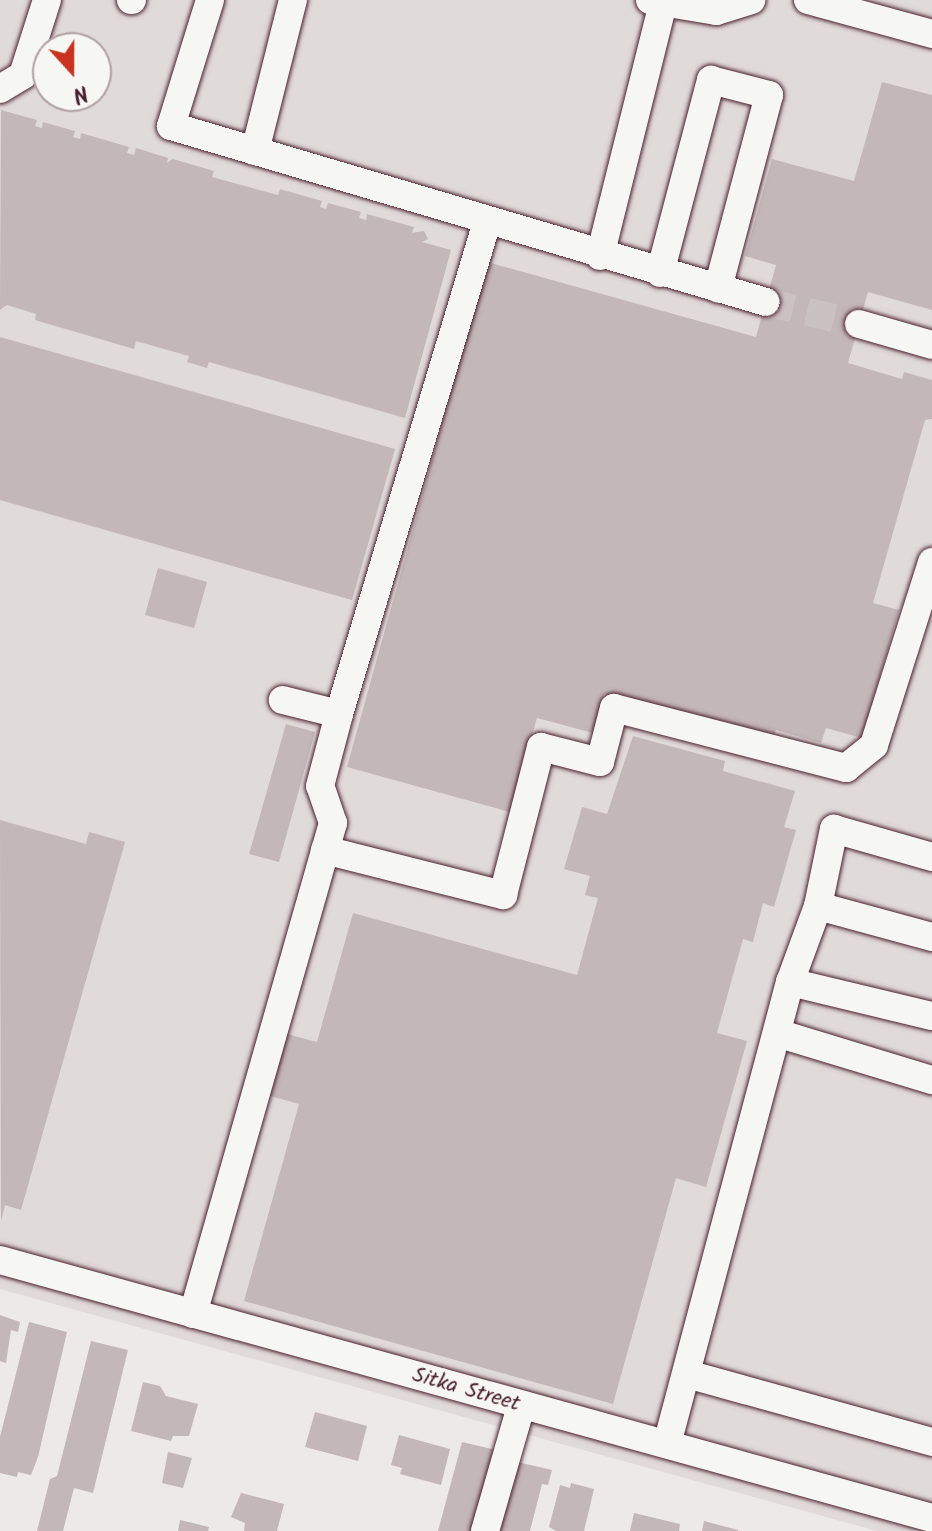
<!DOCTYPE html>
<html>
<head>
<meta charset="utf-8">
<style>
	body { margin:0 }
	#map { position:relative; width:932px; height:1531px; overflow:hidden; background:#ece9e6; font-family:Kalam,sans-serif }
	div>[style] { position:absolute }
	.built>* { inset:0; background:#e0dad8 }
	.building>* { inset:0; background:#c4b7b7 }
	.minor-tunnel>* { height:28px; margin-top:-14px; transform-origin:0; background:repeating-linear-gradient(90deg,#ccc1c1 0 28px,transparent 0 42px) }
	.roads { filter:drop-shadow(0 0 2px #4a1f2b) drop-shadow(0 0 2px #4a1f2b) }
	.minor>* { height:28px; margin:-14px; padding:0 14px; transform-origin:14px; border-radius:14px; background:#f6f6f2 }
	span { translate:-50% -50%; white-space:nowrap; text-align:center; line-height:1.15; -webkit-text-stroke:6px #f6f6f2; paint-order:stroke }
	.street-label { font-size:22px; color:#4a1f2b }
	.north { position:absolute; left:32px; top:32px; width:80px; height:80px; box-sizing:border-box; background:#f6f6f2; border:2px solid #b1a0a2; border-radius:50%; rotate:159deg; font-size:22px; font-weight:700; line-height:32px; text-align:center; color:#4a1f2b }
	.north::after { content:''; display:block; margin:auto; width:28px; height:36px; background:#c8321e; clip-path:polygon(50% 0,100% 100%,50% 72%,0 100%) }
</style>
</head>
<body>
<div id="map">
	<div class="built">
		<i style="clip-path:polygon(evenodd,0 0,932px 0,932px 1531px,877px 1531px,0 1289px,0 0,48px 48px,96px 48px,96px 96px,48px 96px,48px 48px)"></i>
	</div>
	<div class="building">
		<i style="clip-path:polygon(882px 82px,932px 95px,932px 310px,868px 292px,848px 363px,902px 379px,904px 372px,932px 380px,932px 419px,925px 420px,873px 603px,899px 610px,862px 738px,826px 728px,821px 743px,776px 730px,773px 741px,604px 694px,593px 733px,537px 718px,510px 812px,347px 767px,487px 262px,756px 337px,776px 265px,745px 256px,772px 159px,854px 181px)"></i>
		<i style="clip-path:polygon(1px 110px,37px 120px,35px 126px,42px 128px,43px 122px,75px 131px,73px 137px,80px 139px,81px 133px,129px 147px,127px 153px,134px 155px,136px 148px,168px 158px,167px 163px,173px 159px,214px 171px,212px 177px,278px 195px,280px 189px,322px 201px,320px 207px,326px 209px,328px 203px,361px 212px,359px 218px,366px 220px,367px 214px,414px 227px,412px 233px,424px 231px,428px 239px,422px 242px,451px 250px,405px 418px,209px 362px,207px 368px,187px 362px,189px 356px,136px 341px,134px 349px,35px 320px,36px 314px,7px 305px,0 310px)"></i>
		<i style="clip-path:polygon(0 337px,395px 449px,352px 600px,0 500px)"></i>
		<i style="clip-path:polygon(158px 568px,207px 582px,194px 628px,145px 615px)"></i>
		<i style="clip-path:polygon(286px 724px,315px 732px,279px 862px,249px 854px)"></i>
		<i style="clip-path:polygon(633px 736px,725px 761px,723px 771px,795px 791px,784px 827px,796px 830px,774px 907px,763px 903px,753px 942px,743px 939px,717px 1033px,747px 1041px,706px 1187px,676px 1178px,613px 1404px,244px 1301px,299px 1104px,270px 1096px,287px 1034px,317px 1042px,353px 913px,577px 975px,598px 898px,585px 895px,590px 876px,564px 869px,582px 807px,607px 814px)"></i>
		<i style="clip-path:polygon(0 820px,86px 844px,89px 832px,125px 842px,21px 1210px,5px 1205px,1px 1221px)"></i>
		<i style="clip-path:polygon(0 1315px,20px 1322px,18px 1332px,11px 1330px,6px 1363px,0 1361px)"></i>
		<i style="clip-path:polygon(29px 1322px,67px 1332px,38px 1457px,31px 1475px,18px 1472px,17px 1477px,0 1473px,0 1437px)"></i>
		<i style="clip-path:polygon(91px 1341px,128px 1350px,93px 1493px,74px 1488px,63px 1531px,37px 1531px,50px 1479px,57px 1476px)"></i>
		<i style="clip-path:polygon(143px 1382px,160px 1386px,166px 1396px,198px 1404px,189px 1436px,173px 1436px,171px 1441px,131px 1431px)"></i>
		<i style="clip-path:polygon(315px 1412px,367px 1426px,358px 1461px,305px 1447px)"></i>
		<i style="clip-path:polygon(399px 1435px,450px 1449px,441px 1485px,400px 1474px,402px 1468px,391px 1465px)"></i>
		<i style="clip-path:polygon(462px 1442px,496px 1450px,475px 1531px,438px 1531px)"></i>
		<i style="clip-path:polygon(168px 1452px,192px 1458px,183px 1488px,162px 1483px)"></i>
		<i style="clip-path:polygon(513px 1461px,552px 1470px,548px 1485px,542px 1484px,530px 1531px,495px 1531px)"></i>
		<i style="clip-path:polygon(571px 1483px,594px 1489px,584px 1531px,556px 1531px,549px 1527px,560px 1485px,570px 1488px)"></i>
		<i style="clip-path:polygon(241px 1493px,284px 1504px,277px 1531px,244px 1531px,245px 1523px,231px 1517px)"></i>
		<i style="clip-path:polygon(634px 1513px,680px 1524px,679px 1531px,630px 1531px)"></i>
		<i style="clip-path:polygon(180px 1520px,209px 1527px,208px 1531px,178px 1531px)"></i>
		<i style="clip-path:polygon(704px 1521px,738px 1530px,738px 1531px,702px 1531px)"></i>
	</div>
	<div class="minor-tunnel">
		<i style="left:766px;top:302px;width:96px;rotate:13.3deg"></i>
	</div>
	<div class="roads">
		<div class="minor">
			<i style="left:131px;top:0;width:1px"></i>
			<i style="left:210px;top:0;width:132px;rotate:107.2deg"></i>
			<i style="left:171px;top:126px;width:620px;rotate:16.48deg"></i>
			<i style="left:650px;top:0;width:67px;rotate:9.5deg"></i>
			<i style="left:716px;top:11px;width:37px;rotate:-17deg"></i>
			<i style="left:808px;top:0;width:129px;rotate:15.3deg"></i>
			<i style="left:0;top:89px;width:27px;rotate:-31deg"></i>
			<i style="left:23px;top:75px;width:79px;rotate:-72.3deg"></i>
			<i style="left:255px;top:151px;width:156px;rotate:-75.9deg"></i>
			<i style="left:600px;top:256px;width:260px;rotate:-76deg"></i>
			<i style="left:660px;top:273px;width:200px;rotate:-75.2deg"></i>
			<i style="left:711px;top:80px;width:60px;rotate:14.5deg"></i>
			<i style="left:769px;top:95px;width:200px;rotate:104.8deg"></i>
			<i style="left:859px;top:324px;width:76px;rotate:16deg"></i>
			<i style="left:339px;top:714px;width:514px;rotate:-73.26deg"></i>
			<i style="left:325px;top:850px;width:184px;rotate:14.2deg"></i>
			<i style="left:503px;top:895px;width:153px;rotate:-75.6deg"></i>
			<i style="left:541px;top:747px;width:61px;rotate:14.3deg"></i>
			<i style="left:600px;top:762px;width:56px;rotate:-75.5deg"></i>
			<i style="left:614px;top:708px;width:240px;rotate:14.5deg"></i>
			<i style="left:846px;top:768px;width:36px;rotate:-39deg"></i>
			<i style="left:874px;top:745px;width:192px;rotate:-72.4deg"></i>
			<i style="left:818px;top:906px;width:79px;rotate:-78.3deg"></i>
			<i style="left:834px;top:829px;width:102px;rotate:15.9deg"></i>
			<i style="left:790px;top:982px;width:146px;rotate:13.5deg"></i>
			<i style="left:777px;top:1033px;width:162px;rotate:16.9deg"></i>
			<i style="left:0;top:1260px;width:967px;rotate:15.47deg"></i>
			<i style="left:193px;top:1314px;width:511px;rotate:-74.09deg"></i>
			<i style="left:333px;top:823px;width:39px;rotate:-109deg"></i>
			<i style="left:320px;top:786px;width:74px;rotate:-75.2deg"></i>
			<i style="left:339px;top:714px;width:58px;rotate:-166deg"></i>
			<i style="left:687px;top:1374px;width:254px;rotate:15.5deg"></i>
			<i style="left:667px;top:1444px;width:478px;rotate:-75.1deg"></i>
			<i style="left:790px;top:982px;width:81px;rotate:-69.8deg"></i>
			<i style="left:818px;top:906px;width:118px;rotate:15.2deg"></i>
			<i style="left:485px;top:1531px;width:130px;rotate:-73.9deg"></i>
		</div>
	</div>
	<div class="street-label">
		<span style="left:466px;top:1390px;rotate:16deg">Sitka Street</span>
	</div>
	<div class="north">N</div>
</div>
</body>
</html>
